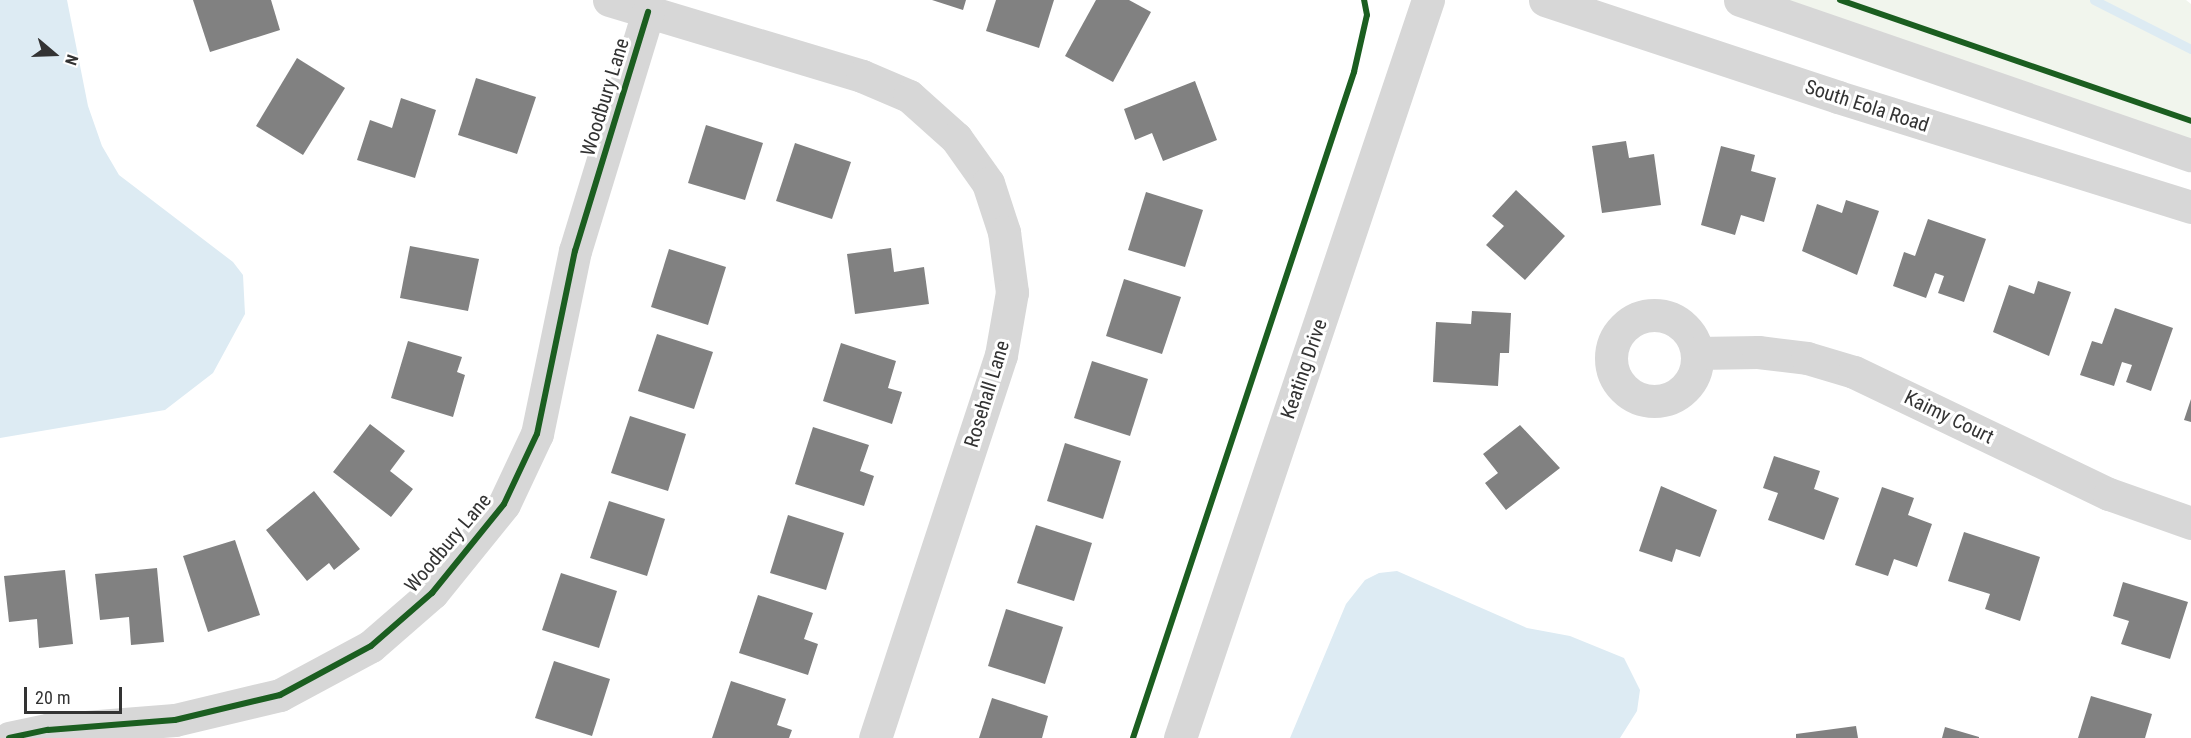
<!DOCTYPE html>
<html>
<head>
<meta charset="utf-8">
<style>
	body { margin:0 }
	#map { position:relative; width:2191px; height:738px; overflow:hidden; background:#fff; font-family:"Roboto Condensed",sans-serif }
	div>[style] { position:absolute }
	.green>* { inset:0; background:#f1f5ed }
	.water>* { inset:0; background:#ddebf3 }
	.stream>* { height:9px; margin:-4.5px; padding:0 4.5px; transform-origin:4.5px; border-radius:4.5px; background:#ddebf3 }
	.building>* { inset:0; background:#818181 }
	.minor>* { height:33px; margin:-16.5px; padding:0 16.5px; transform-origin:16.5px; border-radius:16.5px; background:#d7d7d7 }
	.minor>.ring { margin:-16.5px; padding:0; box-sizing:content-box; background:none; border:33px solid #d7d7d7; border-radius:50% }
	.tertiary>* { height:33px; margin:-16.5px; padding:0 16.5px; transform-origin:16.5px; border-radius:16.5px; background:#d7d7d7 }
	.cycleway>* { height:6px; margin:-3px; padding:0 3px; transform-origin:3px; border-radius:3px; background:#1b5e20 }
	span { translate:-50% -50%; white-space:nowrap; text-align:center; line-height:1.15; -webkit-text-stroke:6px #fff; paint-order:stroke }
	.street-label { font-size:20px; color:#333 }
	.north { position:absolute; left:24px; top:24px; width:60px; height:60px; -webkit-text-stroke:4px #fff; paint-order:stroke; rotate:109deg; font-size:16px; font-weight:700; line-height:24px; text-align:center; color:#333 }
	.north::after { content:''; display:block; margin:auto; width:21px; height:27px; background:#333; clip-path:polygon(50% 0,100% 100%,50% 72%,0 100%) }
	.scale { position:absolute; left:24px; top:687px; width:98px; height:27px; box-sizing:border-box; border:3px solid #333; border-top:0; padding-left:8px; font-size:18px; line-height:21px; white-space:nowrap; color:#333; -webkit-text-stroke:4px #fff; paint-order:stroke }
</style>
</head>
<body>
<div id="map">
	<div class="green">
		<i style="clip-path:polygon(1739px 0,2186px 0,2191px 4px,2191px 161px)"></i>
	</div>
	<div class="water">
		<i style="clip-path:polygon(0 0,67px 0,88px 106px,102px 146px,119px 175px,233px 262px,243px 275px,245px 314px,213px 373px,165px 410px,0 438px)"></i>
		<i style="clip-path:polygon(1397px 571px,1527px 628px,1570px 636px,1624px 658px,1640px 690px,1637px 711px,1620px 738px,1290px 738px,1346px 604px,1365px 580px,1379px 573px)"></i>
	</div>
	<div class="stream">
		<i style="left:2094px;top:0;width:109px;rotate:26.8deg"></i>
	</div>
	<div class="building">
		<i style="clip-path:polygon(193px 0,271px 0,280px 30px,210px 52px)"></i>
		<i style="clip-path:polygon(932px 0,966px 0,963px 10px)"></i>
		<i style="clip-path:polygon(996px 0,1054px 0,1039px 48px,986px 31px)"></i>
		<i style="clip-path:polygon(1096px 0,1129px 0,1151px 12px,1113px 82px,1065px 56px)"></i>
		<i style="clip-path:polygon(297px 58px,345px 88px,303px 155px,256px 126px)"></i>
		<i style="clip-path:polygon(476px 78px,536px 97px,517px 154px,458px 135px)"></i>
		<i style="clip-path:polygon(1195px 81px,1217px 140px,1163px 161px,1152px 133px,1135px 140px,1124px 109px)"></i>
		<i style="clip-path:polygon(401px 98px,436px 110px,415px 178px,357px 160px,370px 120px,392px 128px)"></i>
		<i style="clip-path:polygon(706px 125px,763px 143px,745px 200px,688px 183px)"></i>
		<i style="clip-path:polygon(1626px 141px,1629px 158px,1654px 154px,1661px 205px,1602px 213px,1592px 146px)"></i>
		<i style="clip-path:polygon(795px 143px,851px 162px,832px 219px,776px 201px)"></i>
		<i style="clip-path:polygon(1721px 146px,1755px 155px,1751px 171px,1776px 178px,1764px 222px,1741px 215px,1735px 235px,1701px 225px)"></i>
		<i style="clip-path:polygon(1516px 190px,1565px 236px,1525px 280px,1486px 245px,1504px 226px,1492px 216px)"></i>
		<i style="clip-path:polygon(1146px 192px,1203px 210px,1185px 267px,1128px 250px)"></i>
		<i style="clip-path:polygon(1846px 200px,1879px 211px,1857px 275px,1802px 251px,1817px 204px,1842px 213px)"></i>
		<i style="clip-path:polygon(1928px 219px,1986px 239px,1964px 302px,1938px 293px,1944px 276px,1935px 273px,1926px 298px,1893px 286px,1904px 252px,1915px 256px)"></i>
		<i style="clip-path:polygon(410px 246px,479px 259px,468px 311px,400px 298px)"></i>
		<i style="clip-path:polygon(891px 248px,894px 272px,924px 267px,929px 304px,855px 314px,847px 254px)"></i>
		<i style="clip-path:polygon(669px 249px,726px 267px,708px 325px,651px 307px)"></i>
		<i style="clip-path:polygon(1124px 279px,1181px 297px,1162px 354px,1106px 336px)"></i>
		<i style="clip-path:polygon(2038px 281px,2071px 292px,2049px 356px,1993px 332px,2009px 285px,2034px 294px)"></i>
		<i style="clip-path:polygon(2115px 308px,2173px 328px,2151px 391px,2126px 382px,2132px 365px,2122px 362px,2114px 386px,2080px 375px,2092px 341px,2102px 344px)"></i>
		<i style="clip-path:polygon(1472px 311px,1511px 313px,1509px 353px,1500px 353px,1498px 386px,1433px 382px,1436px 322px,1471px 324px)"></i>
		<i style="clip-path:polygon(657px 334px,713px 352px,694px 409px,638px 391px)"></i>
		<i style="clip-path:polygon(408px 341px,462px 357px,457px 372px,465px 375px,453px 417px,391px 398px)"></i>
		<i style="clip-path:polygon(841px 343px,896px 361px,888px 388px,902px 392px,892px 424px,823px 401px)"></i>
		<i style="clip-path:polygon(1092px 361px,1148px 379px,1130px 436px,1074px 418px)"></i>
		<i style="clip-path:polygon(2191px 399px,2191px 422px,2184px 420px)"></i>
		<i style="clip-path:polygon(630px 416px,686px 434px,668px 491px,611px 473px)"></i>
		<i style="clip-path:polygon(370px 424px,405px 451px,390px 471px,413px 489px,391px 517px,333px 472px)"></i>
		<i style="clip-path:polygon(1520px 425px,1560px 468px,1506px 510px,1485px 483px,1498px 473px,1483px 454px)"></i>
		<i style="clip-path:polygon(813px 427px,869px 445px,860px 471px,874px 476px,864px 506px,795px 484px)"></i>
		<i style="clip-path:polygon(1065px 443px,1121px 461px,1103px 519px,1047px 501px)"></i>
		<i style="clip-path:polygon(1774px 456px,1820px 471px,1814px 489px,1839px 498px,1824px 540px,1768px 520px,1778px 493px,1763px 488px)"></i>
		<i style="clip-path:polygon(1661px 486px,1717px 510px,1700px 557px,1676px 549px,1672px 562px,1639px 551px)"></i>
		<i style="clip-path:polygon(1882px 487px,1914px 498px,1908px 515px,1932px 524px,1917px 567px,1894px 559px,1888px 576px,1855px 565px)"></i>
		<i style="clip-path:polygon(314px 491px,360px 549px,334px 570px,329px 563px,307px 581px,266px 530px)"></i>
		<i style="clip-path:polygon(609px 501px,665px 519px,647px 576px,590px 558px)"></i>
		<i style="clip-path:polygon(788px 515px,844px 533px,826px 590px,770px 573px)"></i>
		<i style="clip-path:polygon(1036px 525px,1092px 543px,1074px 601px,1017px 583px)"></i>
		<i style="clip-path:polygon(1964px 532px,2040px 557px,2020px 621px,1985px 609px,1990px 594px,1948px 581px)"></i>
		<i style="clip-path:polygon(235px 540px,260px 615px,208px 632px,183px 556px)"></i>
		<i style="clip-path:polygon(157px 568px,164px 642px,131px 645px,129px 617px,100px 620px,95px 574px)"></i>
		<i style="clip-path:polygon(65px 570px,73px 644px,39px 648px,37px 619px,9px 622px,4px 576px)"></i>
		<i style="clip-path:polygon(561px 573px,617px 591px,599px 648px,542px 630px)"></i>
		<i style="clip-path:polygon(2123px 582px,2188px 602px,2170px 659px,2121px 644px,2129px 621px,2113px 616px)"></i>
		<i style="clip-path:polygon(758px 595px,813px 613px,804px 639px,818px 644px,808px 675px,739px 653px)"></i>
		<i style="clip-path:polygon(1006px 609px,1063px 627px,1045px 684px,988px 666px)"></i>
		<i style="clip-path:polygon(554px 661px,610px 679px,592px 736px,535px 718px)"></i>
		<i style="clip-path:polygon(731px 681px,786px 699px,777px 725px,792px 730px,789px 738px,712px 738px)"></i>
		<i style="clip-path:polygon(2091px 696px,2152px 714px,2145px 738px,2078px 738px)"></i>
		<i style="clip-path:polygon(992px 698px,1048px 716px,1042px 738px,979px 738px)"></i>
		<i style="clip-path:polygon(1856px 726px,1858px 738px,1796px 738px,1796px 734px)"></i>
		<i style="clip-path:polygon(1945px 727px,1979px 737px,1979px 738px,1942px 738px)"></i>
	</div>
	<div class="minor">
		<i style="left:609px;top:0;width:264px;rotate:16.7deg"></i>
		<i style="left:862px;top:76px;width:51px;rotate:23.1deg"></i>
		<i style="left:909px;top:96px;width:63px;rotate:41.8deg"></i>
		<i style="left:956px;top:138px;width:55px;rotate:54.6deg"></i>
		<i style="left:988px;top:183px;width:52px;rotate:71.9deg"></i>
		<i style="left:1004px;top:232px;width:61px;rotate:82.4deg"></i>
		<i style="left:1012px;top:292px;width:64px;rotate:99.9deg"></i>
		<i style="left:1001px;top:355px;width:403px;rotate:108.2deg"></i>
		<i class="ring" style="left:1611px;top:315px;width:53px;height:53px"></i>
		<i style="left:1698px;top:353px;width:60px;rotate:-1deg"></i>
		<i style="left:1758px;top:352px;width:49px;rotate:7deg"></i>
		<i style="left:1807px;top:358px;width:49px;rotate:16.6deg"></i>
		<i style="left:1854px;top:372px;width:283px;rotate:25.6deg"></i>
		<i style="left:2109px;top:494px;width:87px;rotate:19.5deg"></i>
		<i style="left:9px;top:738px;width:40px;rotate:-12deg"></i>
		<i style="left:48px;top:730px;width:127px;rotate:-4.5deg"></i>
		<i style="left:175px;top:720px;width:108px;rotate:-13.4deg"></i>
		<i style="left:280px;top:695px;width:103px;rotate:-28.3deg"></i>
		<i style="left:371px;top:646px;width:81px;rotate:-41deg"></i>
		<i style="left:432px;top:593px;width:114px;rotate:-51deg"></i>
		<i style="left:504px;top:504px;width:77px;rotate:-64.8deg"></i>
		<i style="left:537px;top:434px;width:187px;rotate:-78.3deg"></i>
		<i style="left:575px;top:251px;width:250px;rotate:-73deg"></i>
	</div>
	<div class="tertiary">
		<i style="left:1545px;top:0;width:309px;rotate:18.3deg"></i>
		<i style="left:1838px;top:97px;width:370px;rotate:17.3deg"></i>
		<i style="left:1740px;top:0;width:477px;rotate:19deg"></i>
		<i style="left:1180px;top:738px;width:779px;rotate:-71.43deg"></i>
	</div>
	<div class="cycleway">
		<i style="left:1840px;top:0;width:371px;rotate:19deg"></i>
		<i style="left:9px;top:738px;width:40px;rotate:-12deg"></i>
		<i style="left:48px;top:730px;width:127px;rotate:-4.5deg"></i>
		<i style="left:175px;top:720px;width:108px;rotate:-13.4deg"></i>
		<i style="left:280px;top:695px;width:103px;rotate:-28.3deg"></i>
		<i style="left:371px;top:646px;width:81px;rotate:-41deg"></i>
		<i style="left:432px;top:593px;width:114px;rotate:-51deg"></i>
		<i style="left:504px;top:504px;width:77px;rotate:-64.8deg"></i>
		<i style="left:537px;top:434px;width:187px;rotate:-78.3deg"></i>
		<i style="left:575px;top:251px;width:250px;rotate:-73deg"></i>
		<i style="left:1133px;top:738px;width:702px;rotate:-71.64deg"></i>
		<i style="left:1354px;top:72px;width:58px;rotate:-77.2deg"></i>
		<i style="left:1367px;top:15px;width:15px;rotate:-101deg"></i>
	</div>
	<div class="street-label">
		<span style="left:605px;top:97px;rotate:-73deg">Woodbury Lane</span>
		<span style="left:1867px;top:106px;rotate:18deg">South Eola Road</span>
		<span style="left:1304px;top:369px;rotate:-71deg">Keating Drive</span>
		<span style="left:987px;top:394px;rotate:-73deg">Rosehall Lane</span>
		<span style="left:1949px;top:417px;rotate:26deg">Kaimy Court</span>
		<span style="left:448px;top:543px;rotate:-50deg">Woodbury Lane</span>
	</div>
	<div class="north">N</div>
	<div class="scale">20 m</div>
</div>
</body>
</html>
